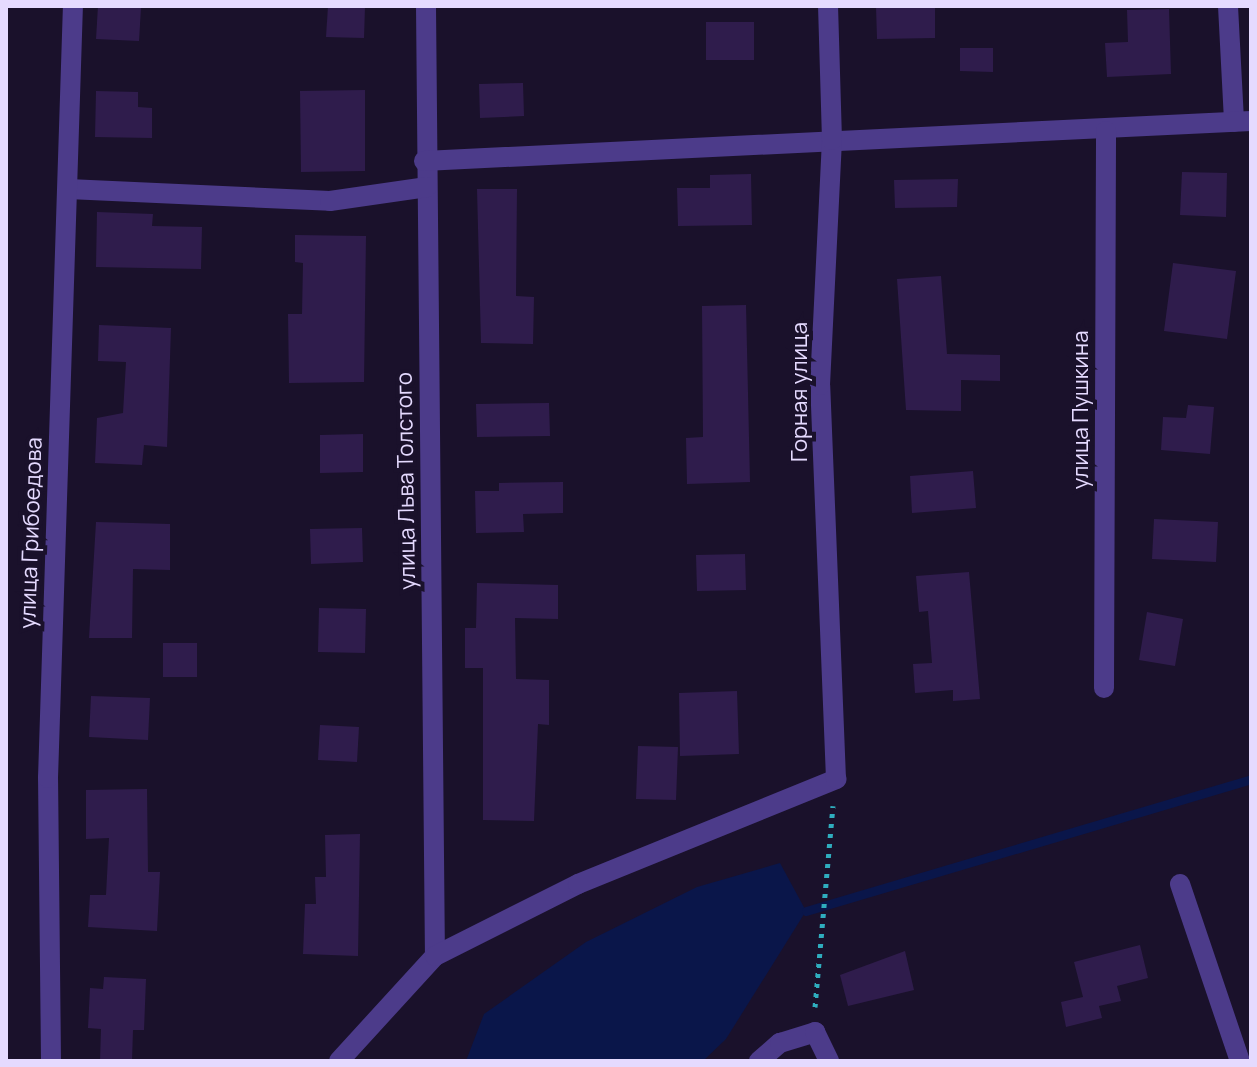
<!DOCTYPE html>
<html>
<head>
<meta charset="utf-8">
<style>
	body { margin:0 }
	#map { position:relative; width:1257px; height:1067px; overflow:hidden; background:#1a112b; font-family:Manrope,sans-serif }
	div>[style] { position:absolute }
	.water>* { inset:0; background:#0a164a }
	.stream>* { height:9px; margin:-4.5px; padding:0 4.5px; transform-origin:4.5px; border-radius:4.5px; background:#0a164a }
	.building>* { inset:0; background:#2f1c4c }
	.path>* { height:5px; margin-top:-2.5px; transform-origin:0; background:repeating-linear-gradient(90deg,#2fadbe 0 4px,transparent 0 10px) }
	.minor>* { height:20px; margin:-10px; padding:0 10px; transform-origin:10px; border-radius:10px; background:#4c3b8a }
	span { translate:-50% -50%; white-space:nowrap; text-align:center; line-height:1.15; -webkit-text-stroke:8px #1a112b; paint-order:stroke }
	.street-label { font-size:22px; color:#e5daff }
	.frame { position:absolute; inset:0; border:8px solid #e5daff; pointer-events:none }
</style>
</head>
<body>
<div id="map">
	<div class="water">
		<i style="clip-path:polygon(780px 863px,806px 911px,726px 1039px,703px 1061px,466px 1061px,484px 1014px,586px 942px,697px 887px)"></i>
	</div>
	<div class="stream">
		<i style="left:806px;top:911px;width:464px;rotate:-16.5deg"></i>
	</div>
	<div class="building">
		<i style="clip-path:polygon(98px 6px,141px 8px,139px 41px,96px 39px)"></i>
		<i style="clip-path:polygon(328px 6px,365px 6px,364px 38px,326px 37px)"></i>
		<i style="clip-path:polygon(876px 6px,935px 6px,935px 38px,877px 39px)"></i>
		<i style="clip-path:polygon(1169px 9px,1171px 74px,1107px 77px,1105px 43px,1128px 42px,1127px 10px)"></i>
		<i style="clip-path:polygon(706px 22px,754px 22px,754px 60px,706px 60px)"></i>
		<i style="clip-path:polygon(960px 48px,993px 48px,993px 72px,960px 71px)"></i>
		<i style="clip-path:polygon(523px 83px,524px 116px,480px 118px,479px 84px)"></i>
		<i style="clip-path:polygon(365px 90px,365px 171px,301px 172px,300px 91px)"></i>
		<i style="clip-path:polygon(96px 91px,138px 92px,138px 107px,152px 108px,152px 138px,95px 137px)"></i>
		<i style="clip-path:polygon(1182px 172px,1227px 173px,1226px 217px,1180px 215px)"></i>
		<i style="clip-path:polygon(751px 174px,752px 225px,678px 226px,677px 188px,710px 188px,710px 175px)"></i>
		<i style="clip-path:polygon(958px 179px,957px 207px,895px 208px,894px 180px)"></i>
		<i style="clip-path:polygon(477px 189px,517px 189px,516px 296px,534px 297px,533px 344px,481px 343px)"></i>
		<i style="clip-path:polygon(97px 212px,153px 214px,152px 226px,202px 227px,201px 269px,96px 267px)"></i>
		<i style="clip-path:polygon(295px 235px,366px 236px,364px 382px,289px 383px,288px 314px,302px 314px,303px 263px,295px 262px)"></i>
		<i style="clip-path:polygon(1173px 263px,1236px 271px,1227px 339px,1164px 331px)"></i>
		<i style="clip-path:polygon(941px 276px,947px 354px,1000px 355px,1000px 381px,961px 380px,961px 411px,906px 410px,897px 279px)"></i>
		<i style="clip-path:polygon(746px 305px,750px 482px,687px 484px,686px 438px,703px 437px,702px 306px)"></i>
		<i style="clip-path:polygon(99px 325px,171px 328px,167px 447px,144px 445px,142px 465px,95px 463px,97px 418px,123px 413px,126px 362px,98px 361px)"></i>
		<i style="clip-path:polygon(549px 403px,550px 436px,477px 437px,476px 404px)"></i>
		<i style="clip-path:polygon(1188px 405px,1214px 407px,1210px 454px,1161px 450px,1163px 417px,1186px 418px)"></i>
		<i style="clip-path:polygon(363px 434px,363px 472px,320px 473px,320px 435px)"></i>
		<i style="clip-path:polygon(973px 471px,976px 508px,912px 513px,910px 476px)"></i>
		<i style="clip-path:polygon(563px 482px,563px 513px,523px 514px,524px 532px,476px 533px,475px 491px,499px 491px,499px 483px)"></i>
		<i style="clip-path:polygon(1154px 519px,1218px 522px,1216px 562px,1152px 559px)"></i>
		<i style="clip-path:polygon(96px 522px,170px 524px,170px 570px,133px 569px,132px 638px,89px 638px)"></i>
		<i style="clip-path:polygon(362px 528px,363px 562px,311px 564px,310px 529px)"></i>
		<i style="clip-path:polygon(745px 554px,746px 590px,697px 591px,696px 555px)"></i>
		<i style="clip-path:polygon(969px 572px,980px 699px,953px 701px,953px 690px,915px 693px,913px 664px,932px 663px,928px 611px,919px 612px,916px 576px)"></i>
		<i style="clip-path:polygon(477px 583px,558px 585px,558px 619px,515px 618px,516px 679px,549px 680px,549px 725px,538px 724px,534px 821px,483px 820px,483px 668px,465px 668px,465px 628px,476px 628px)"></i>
		<i style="clip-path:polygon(319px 608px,366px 609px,365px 653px,318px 652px)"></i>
		<i style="clip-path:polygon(1147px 612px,1183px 619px,1175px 666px,1139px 660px)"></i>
		<i style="clip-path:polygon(163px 643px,197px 643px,197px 677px,163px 677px)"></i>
		<i style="clip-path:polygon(737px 691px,739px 754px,680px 756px,679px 693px)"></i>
		<i style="clip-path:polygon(91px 696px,150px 698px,148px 740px,89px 737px)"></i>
		<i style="clip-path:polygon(320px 725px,359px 727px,357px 762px,318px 760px)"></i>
		<i style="clip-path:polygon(638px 746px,678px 747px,676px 800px,636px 799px)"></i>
		<i style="clip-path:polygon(147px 789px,148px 872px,160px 872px,157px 931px,88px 927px,90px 895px,106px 895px,109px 838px,86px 839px,86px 790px)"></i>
		<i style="clip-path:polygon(360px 834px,358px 956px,303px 954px,305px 904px,316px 904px,315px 877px,326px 877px,325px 835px)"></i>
		<i style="clip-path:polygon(1140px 945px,1148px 978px,1117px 986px,1121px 1001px,1099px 1006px,1102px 1018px,1066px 1027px,1061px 1002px,1083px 997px,1074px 962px)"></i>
		<i style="clip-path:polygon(905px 951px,914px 990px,848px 1006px,840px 975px)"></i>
		<i style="clip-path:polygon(104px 977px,146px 979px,144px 1030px,133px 1030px,132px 1061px,100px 1061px,101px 1029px,88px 1028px,90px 988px,103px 989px)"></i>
	</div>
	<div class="path">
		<i style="left:815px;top:1007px;width:202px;rotate:-84.9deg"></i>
	</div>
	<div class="minor">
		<i style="left:426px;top:6px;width:950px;rotate:89.46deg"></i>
		<i style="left:1228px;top:6px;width:116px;rotate:87deg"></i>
		<i style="left:424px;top:161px;width:828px;rotate:-2.77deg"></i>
		<i style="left:68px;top:189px;width:262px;rotate:2.6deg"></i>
		<i style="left:330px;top:201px;width:98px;rotate:-8.2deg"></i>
		<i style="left:1104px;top:688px;width:557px;rotate:-89.79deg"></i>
		<i style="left:1180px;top:884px;width:187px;rotate:71.3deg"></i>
		<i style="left:51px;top:1061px;width:283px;rotate:-90.6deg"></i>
		<i style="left:48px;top:778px;width:772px;rotate:-88.15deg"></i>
		<i style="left:339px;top:1061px;width:142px;rotate:-47.6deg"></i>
		<i style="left:435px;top:956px;width:160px;rotate:-26.7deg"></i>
		<i style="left:578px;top:884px;width:279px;rotate:-22.1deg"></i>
		<i style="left:836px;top:779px;width:394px;rotate:-92.3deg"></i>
		<i style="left:820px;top:385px;width:245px;rotate:-87.2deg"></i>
		<i style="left:832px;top:140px;width:134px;rotate:-91.7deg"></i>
		<i style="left:759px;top:1061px;width:28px;rotate:-41deg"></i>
		<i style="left:780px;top:1043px;width:37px;rotate:-17deg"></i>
		<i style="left:815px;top:1032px;width:32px;rotate:64deg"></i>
	</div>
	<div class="street-label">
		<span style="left:800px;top:392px;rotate:-90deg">Горная улица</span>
		<span style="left:1081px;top:410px;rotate:-90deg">улица Пушкина</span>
		<span style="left:406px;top:481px;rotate:-91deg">улица Льва Толстого</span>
		<span style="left:31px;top:533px;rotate:-88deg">улица Грибоедова</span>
	</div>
	<div class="frame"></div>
</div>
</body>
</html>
